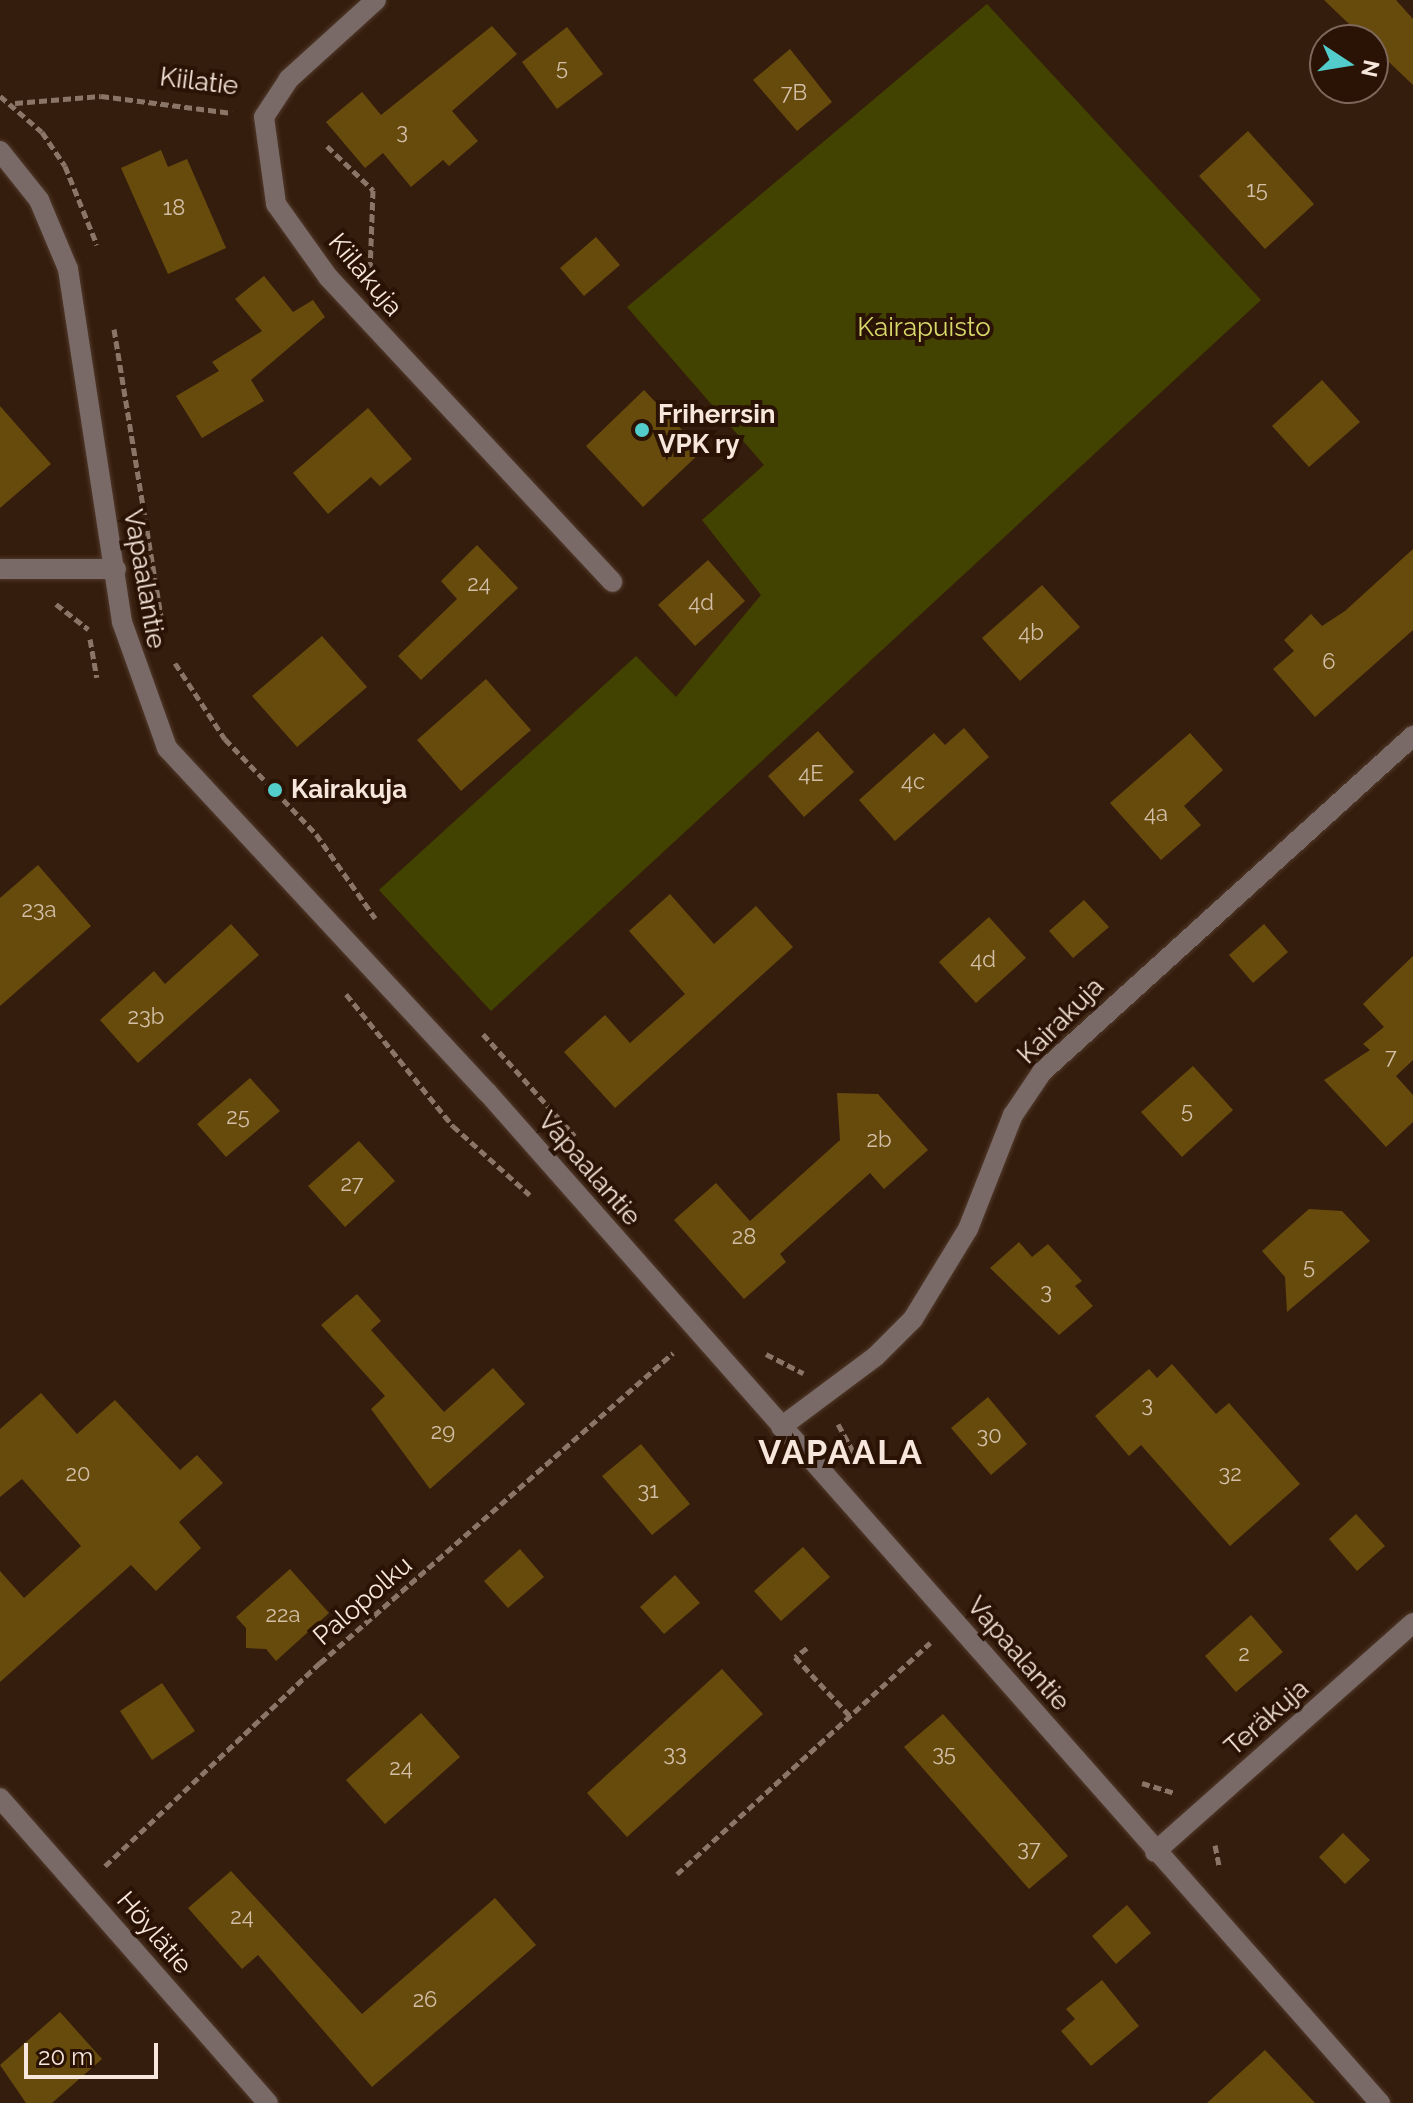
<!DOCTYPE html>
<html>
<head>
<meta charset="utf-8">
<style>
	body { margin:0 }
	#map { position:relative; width:1413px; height:2103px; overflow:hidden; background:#351d0d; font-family:Raleway,sans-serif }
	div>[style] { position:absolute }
	.green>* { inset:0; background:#434301 }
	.building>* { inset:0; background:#674b0d }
	.path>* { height:5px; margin-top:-2.5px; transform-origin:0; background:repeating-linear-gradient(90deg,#8a7567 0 8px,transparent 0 12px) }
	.roads { filter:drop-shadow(0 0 2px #50392a) drop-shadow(0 0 2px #50392a) }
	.minor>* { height:20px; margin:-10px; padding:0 10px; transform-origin:10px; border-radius:10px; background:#796967 }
	.dots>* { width:22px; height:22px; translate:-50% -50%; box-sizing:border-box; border:4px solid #2a1304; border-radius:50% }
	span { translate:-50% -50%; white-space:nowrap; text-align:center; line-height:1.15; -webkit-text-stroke:8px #2a1304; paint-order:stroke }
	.number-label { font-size:22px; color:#d3bfa8 }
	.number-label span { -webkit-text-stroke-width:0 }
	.street-label { font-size:26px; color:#f7e6dc }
	.park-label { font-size:26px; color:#d8d96b }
	.poi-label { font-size:26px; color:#f7e6dc; font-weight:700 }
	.left { translate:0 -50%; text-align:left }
	.district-label { font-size:34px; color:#f7e6dc; font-weight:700; letter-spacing:2px }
	.north { position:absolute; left:1309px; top:24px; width:80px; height:80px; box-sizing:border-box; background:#2a1304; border:2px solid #7c675a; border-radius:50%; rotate:102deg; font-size:22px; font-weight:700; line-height:32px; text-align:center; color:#f7e6dc }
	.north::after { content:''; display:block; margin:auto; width:28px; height:36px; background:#53cdcb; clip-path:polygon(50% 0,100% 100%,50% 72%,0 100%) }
	.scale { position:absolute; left:24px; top:2043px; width:134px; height:36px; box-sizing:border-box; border:4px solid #f7e6dc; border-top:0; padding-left:10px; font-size:24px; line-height:28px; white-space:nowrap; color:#f7e6dc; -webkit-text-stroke:6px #2a1304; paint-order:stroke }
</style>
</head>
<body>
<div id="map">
	<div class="green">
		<i style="clip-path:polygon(987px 4px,1261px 300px,491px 1011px,379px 890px,636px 656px,676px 697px,761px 595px,702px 520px,764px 465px,627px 307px)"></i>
	</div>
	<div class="building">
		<i style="clip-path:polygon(1324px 0,1396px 0,1413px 19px,1413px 85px)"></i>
		<i style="clip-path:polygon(492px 26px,517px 54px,452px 111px,478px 141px,449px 166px,443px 160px,411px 187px,383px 153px,365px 168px,326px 122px,362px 92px,381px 115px)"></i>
		<i style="clip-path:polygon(567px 27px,603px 74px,557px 109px,522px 62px)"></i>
		<i style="clip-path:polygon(790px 49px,832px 102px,797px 131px,753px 80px)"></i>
		<i style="clip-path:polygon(1248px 131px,1314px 204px,1265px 249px,1199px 176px)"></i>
		<i style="clip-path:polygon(161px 150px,168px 167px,187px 159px,226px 248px,168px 274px,121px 168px)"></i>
		<i style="clip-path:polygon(596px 237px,620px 265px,584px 296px,560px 268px)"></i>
		<i style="clip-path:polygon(264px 276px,293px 312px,313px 300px,325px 317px,251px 380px,264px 401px,202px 438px,176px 396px,219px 371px,212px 362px,262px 331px,235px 299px)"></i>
		<i style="clip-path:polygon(1322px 380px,1360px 422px,1309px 467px,1272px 426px)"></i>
		<i style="clip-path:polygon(644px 390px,702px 451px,643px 507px,586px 446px)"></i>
		<i style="clip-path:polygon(0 406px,51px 464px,0 508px)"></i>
		<i style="clip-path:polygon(368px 408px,412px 459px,380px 486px,371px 477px,328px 514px,293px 473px)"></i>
		<i style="clip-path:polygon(477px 545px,518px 588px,421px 680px,398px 656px,457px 599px,441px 581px)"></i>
		<i style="clip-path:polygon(1413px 549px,1413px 630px,1315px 717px,1273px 669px,1294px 651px,1284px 640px,1311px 614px,1322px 626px,1345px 611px)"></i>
		<i style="clip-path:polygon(708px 560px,745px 601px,695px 646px,658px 605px)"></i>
		<i style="clip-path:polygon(1042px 585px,1080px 627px,1020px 681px,982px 638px)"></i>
		<i style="clip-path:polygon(322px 636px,367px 687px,297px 747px,252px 696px)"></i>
		<i style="clip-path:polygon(486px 679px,531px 730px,461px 791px,417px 740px)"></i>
		<i style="clip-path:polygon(964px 728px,989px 757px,895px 841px,859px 800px,934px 733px,945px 745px)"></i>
		<i style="clip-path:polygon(818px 731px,854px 772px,804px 817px,768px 776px)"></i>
		<i style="clip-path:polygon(1190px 733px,1223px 770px,1184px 806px,1201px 825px,1161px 860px,1110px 803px)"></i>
		<i style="clip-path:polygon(38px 865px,91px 926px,0 1006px,0 898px)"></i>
		<i style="clip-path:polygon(670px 894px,714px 944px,756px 906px,793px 947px,615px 1108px,564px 1052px,605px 1015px,630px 1043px,685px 994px,629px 931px)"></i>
		<i style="clip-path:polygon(1084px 900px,1109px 927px,1073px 958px,1049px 931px)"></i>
		<i style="clip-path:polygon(989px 917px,1026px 958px,976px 1003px,939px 962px)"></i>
		<i style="clip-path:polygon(231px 924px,259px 955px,138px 1063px,100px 1020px,154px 971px,165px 984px)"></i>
		<i style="clip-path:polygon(1264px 924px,1288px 952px,1253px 983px,1229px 955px)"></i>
		<i style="clip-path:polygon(1413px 956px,1413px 1060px,1396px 1076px,1413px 1095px,1413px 1122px,1386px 1147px,1324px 1080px,1370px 1050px,1363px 1044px,1384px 1027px,1363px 1004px)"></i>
		<i style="clip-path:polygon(1193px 1066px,1233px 1110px,1182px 1157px,1141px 1112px)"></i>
		<i style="clip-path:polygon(250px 1078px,280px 1111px,226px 1157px,197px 1124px)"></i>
		<i style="clip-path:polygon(837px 1093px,878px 1094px,928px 1150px,884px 1189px,870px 1173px,780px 1254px,786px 1262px,744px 1299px,674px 1220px,716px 1183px,750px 1221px,840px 1140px)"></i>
		<i style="clip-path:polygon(359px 1141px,395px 1181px,345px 1227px,308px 1186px)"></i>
		<i style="clip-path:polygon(1309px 1209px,1342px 1211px,1370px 1241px,1287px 1312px,1285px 1277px,1262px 1251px)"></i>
		<i style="clip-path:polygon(1019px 1242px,1032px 1257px,1048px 1244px,1082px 1281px,1075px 1286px,1093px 1306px,1059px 1335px,990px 1268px)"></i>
		<i style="clip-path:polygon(357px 1294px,381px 1321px,371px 1330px,444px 1412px,493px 1368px,525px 1404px,430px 1489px,371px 1409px,385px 1396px,321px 1325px)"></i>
		<i style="clip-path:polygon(1172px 1364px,1216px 1414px,1229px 1403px,1300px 1484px,1230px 1546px,1141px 1445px,1129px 1456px,1095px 1416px,1149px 1369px,1157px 1378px)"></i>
		<i style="clip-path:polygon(41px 1393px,77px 1434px,115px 1400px,180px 1470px,197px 1455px,223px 1483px,179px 1522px,201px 1548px,156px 1591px,131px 1565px,0 1682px,0 1571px,24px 1598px,81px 1546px,22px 1479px,0 1497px,0 1429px)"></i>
		<i style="clip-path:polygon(988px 1397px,1027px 1444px,991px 1475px,951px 1428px)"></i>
		<i style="clip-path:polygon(641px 1444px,690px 1504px,652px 1535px,602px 1476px)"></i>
		<i style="clip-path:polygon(1356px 1514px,1385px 1546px,1357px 1571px,1329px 1539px)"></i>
		<i style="clip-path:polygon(803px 1547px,830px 1577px,781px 1621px,754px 1591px)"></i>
		<i style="clip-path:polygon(520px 1549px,544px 1577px,508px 1608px,484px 1581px)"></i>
		<i style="clip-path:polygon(290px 1569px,329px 1613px,276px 1661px,266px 1649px,246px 1648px,246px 1628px,236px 1617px)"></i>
		<i style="clip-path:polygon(675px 1575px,700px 1603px,664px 1634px,640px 1607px)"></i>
		<i style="clip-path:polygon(1251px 1615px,1283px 1652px,1236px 1692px,1205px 1656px)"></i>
		<i style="clip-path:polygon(722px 1669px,763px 1714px,627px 1837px,587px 1793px)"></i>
		<i style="clip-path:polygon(162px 1683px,195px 1731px,152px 1760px,120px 1711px)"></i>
		<i style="clip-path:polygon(421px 1713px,460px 1757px,385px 1824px,346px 1780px)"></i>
		<i style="clip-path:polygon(943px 1714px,1068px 1856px,1029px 1889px,904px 1747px)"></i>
		<i style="clip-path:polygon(1343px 1833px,1370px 1860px,1345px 1884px,1319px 1857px)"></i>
		<i style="clip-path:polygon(231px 1871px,362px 2014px,495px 1898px,536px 1945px,372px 2087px,258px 1955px,242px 1969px,188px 1908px)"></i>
		<i style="clip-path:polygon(1127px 1905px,1151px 1933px,1116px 1964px,1092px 1936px)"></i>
		<i style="clip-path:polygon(1102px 1980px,1139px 2026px,1091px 2066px,1061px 2031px,1075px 2019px,1066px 2009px)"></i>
		<i style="clip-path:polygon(60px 2012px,102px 2059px,52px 2103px,26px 2103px,0 2065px)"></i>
		<i style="clip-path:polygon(1265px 2050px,1315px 2103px,1207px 2103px)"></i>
	</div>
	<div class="path">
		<i style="left:0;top:96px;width:55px;rotate:40.6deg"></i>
		<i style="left:42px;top:132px;width:41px;rotate:55.9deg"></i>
		<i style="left:65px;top:166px;width:85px;rotate:67.9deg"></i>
		<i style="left:15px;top:103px;width:86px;rotate:-4.7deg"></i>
		<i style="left:101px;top:96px;width:132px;rotate:7.4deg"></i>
		<i style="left:327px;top:146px;width:64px;rotate:43.7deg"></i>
		<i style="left:373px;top:190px;width:83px;rotate:92.1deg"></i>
		<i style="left:114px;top:329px;width:302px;rotate:80.7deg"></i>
		<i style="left:56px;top:604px;width:41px;rotate:38deg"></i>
		<i style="left:90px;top:639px;width:39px;rotate:80deg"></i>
		<i style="left:175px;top:663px;width:91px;rotate:56.7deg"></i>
		<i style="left:225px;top:739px;width:132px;rotate:46.2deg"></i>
		<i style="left:316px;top:834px;width:103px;rotate:54.9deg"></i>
		<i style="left:346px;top:994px;width:170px;rotate:51deg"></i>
		<i style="left:453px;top:1126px;width:103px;rotate:41.9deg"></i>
		<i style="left:483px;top:1034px;width:137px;rotate:48deg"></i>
		<i style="left:766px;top:1354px;width:42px;rotate:27.2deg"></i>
		<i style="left:838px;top:1424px;width:33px;rotate:61deg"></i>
		<i style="left:807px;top:1648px;width:15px;rotate:143deg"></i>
		<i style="left:795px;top:1657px;width:81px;rotate:47deg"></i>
		<i style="left:1142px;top:1783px;width:34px;rotate:17deg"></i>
		<i style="left:1215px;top:1845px;width:21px;rotate:79deg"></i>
		<i style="left:105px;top:1866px;width:296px;rotate:-43.4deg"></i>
		<i style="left:320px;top:1663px;width:470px;rotate:-41.3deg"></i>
		<i style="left:677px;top:1874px;width:343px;rotate:-42.4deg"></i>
	</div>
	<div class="roads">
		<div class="minor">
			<i style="left:376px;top:0;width:118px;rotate:137.8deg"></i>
			<i style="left:289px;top:79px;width:45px;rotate:123.3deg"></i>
			<i style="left:264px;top:117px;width:88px;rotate:82.1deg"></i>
			<i style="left:276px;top:204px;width:90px;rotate:54.5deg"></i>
			<i style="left:328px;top:277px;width:417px;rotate:47deg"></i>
			<i style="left:0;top:151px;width:63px;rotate:51.5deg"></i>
			<i style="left:39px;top:200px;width:75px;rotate:67.2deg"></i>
			<i style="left:68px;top:269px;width:357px;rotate:81.3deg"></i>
			<i style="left:122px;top:622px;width:134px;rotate:70.3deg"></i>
			<i style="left:167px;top:748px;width:470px;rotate:47.1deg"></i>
			<i style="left:487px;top:1092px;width:1349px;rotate:48.55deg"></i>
			<i style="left:0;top:569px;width:116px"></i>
			<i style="left:781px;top:1427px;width:117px;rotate:-36.7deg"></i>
			<i style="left:875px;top:1357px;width:54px;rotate:-45deg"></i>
			<i style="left:913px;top:1319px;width:105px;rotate:-58.6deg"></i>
			<i style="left:968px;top:1229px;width:123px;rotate:-68.5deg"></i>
			<i style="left:1013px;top:1115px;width:52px;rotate:-56deg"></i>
			<i style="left:1042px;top:1072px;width:501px;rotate:-42.17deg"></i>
			<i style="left:0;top:1798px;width:406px;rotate:48.7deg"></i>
			<i style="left:1155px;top:1852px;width:345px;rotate:-41.6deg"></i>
		</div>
	</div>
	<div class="dots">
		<i style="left:642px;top:430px;background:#53cdcb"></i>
		<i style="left:275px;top:790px;background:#53cdcb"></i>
	</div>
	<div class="number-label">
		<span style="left:562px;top:68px">5</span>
		<span style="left:794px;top:93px">7B</span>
		<span style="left:402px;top:132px">3</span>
		<span style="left:1257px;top:190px">15</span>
		<span style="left:174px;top:208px">18</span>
		<span style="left:479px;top:584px">24</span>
		<span style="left:701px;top:603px">4d</span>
		<span style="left:1031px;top:633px">4b</span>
		<span style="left:1329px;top:662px">6</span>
		<span style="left:811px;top:774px">4E</span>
		<span style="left:913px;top:782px">4c</span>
		<span style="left:1156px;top:814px">4a</span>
		<span style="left:39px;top:910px">23a</span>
		<span style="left:983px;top:960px">4d</span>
		<span style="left:146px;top:1017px">23b</span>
		<span style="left:1391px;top:1057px">7</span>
		<span style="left:1187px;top:1111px">5</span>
		<span style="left:238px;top:1117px">25</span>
		<span style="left:879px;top:1140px">2b</span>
		<span style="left:352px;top:1184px">27</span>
		<span style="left:744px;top:1237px">28</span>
		<span style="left:1309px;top:1267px">5</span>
		<span style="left:1046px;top:1292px">3</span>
		<span style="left:1147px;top:1405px">3</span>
		<span style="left:443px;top:1432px">29</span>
		<span style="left:989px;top:1436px">30</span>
		<span style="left:78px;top:1474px">20</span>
		<span style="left:1230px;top:1474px">32</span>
		<span style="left:648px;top:1491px">31</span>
		<span style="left:283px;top:1615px">22a</span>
		<span style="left:1244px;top:1654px">2</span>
		<span style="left:675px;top:1754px">33</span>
		<span style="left:944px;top:1754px">35</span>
		<span style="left:401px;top:1768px">24</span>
		<span style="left:1029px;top:1849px">37</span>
		<span style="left:242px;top:1917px">24</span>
		<span style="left:425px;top:2000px">26</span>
	</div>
	<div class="street-label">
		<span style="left:199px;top:82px;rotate:7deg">Kiilatie</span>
		<span style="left:365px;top:275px;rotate:50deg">Kiilakuja</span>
		<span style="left:144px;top:579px;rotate:80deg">Vapaalantie</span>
		<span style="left:1061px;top:1021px;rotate:-45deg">Kairakuja</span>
		<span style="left:589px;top:1169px;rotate:49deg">Vapaalantie</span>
		<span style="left:363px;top:1601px;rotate:-41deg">Palopolku</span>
		<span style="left:1018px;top:1654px;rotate:49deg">Vapaalantie</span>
		<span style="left:1267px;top:1718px;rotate:-41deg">Teräkuja</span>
		<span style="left:154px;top:1933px;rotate:49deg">Höylätie</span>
	</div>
	<div class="park-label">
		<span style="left:924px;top:328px">Kairapuisto</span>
	</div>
	<div class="poi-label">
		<span class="left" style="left:658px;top:430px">Friherrsin<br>VPK ry</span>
		<span class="left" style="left:291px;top:790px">Kairakuja</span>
	</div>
	<div class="district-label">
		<span style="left:841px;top:1453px">VAPAALA</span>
	</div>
	<div class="north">N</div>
	<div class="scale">20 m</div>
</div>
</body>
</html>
